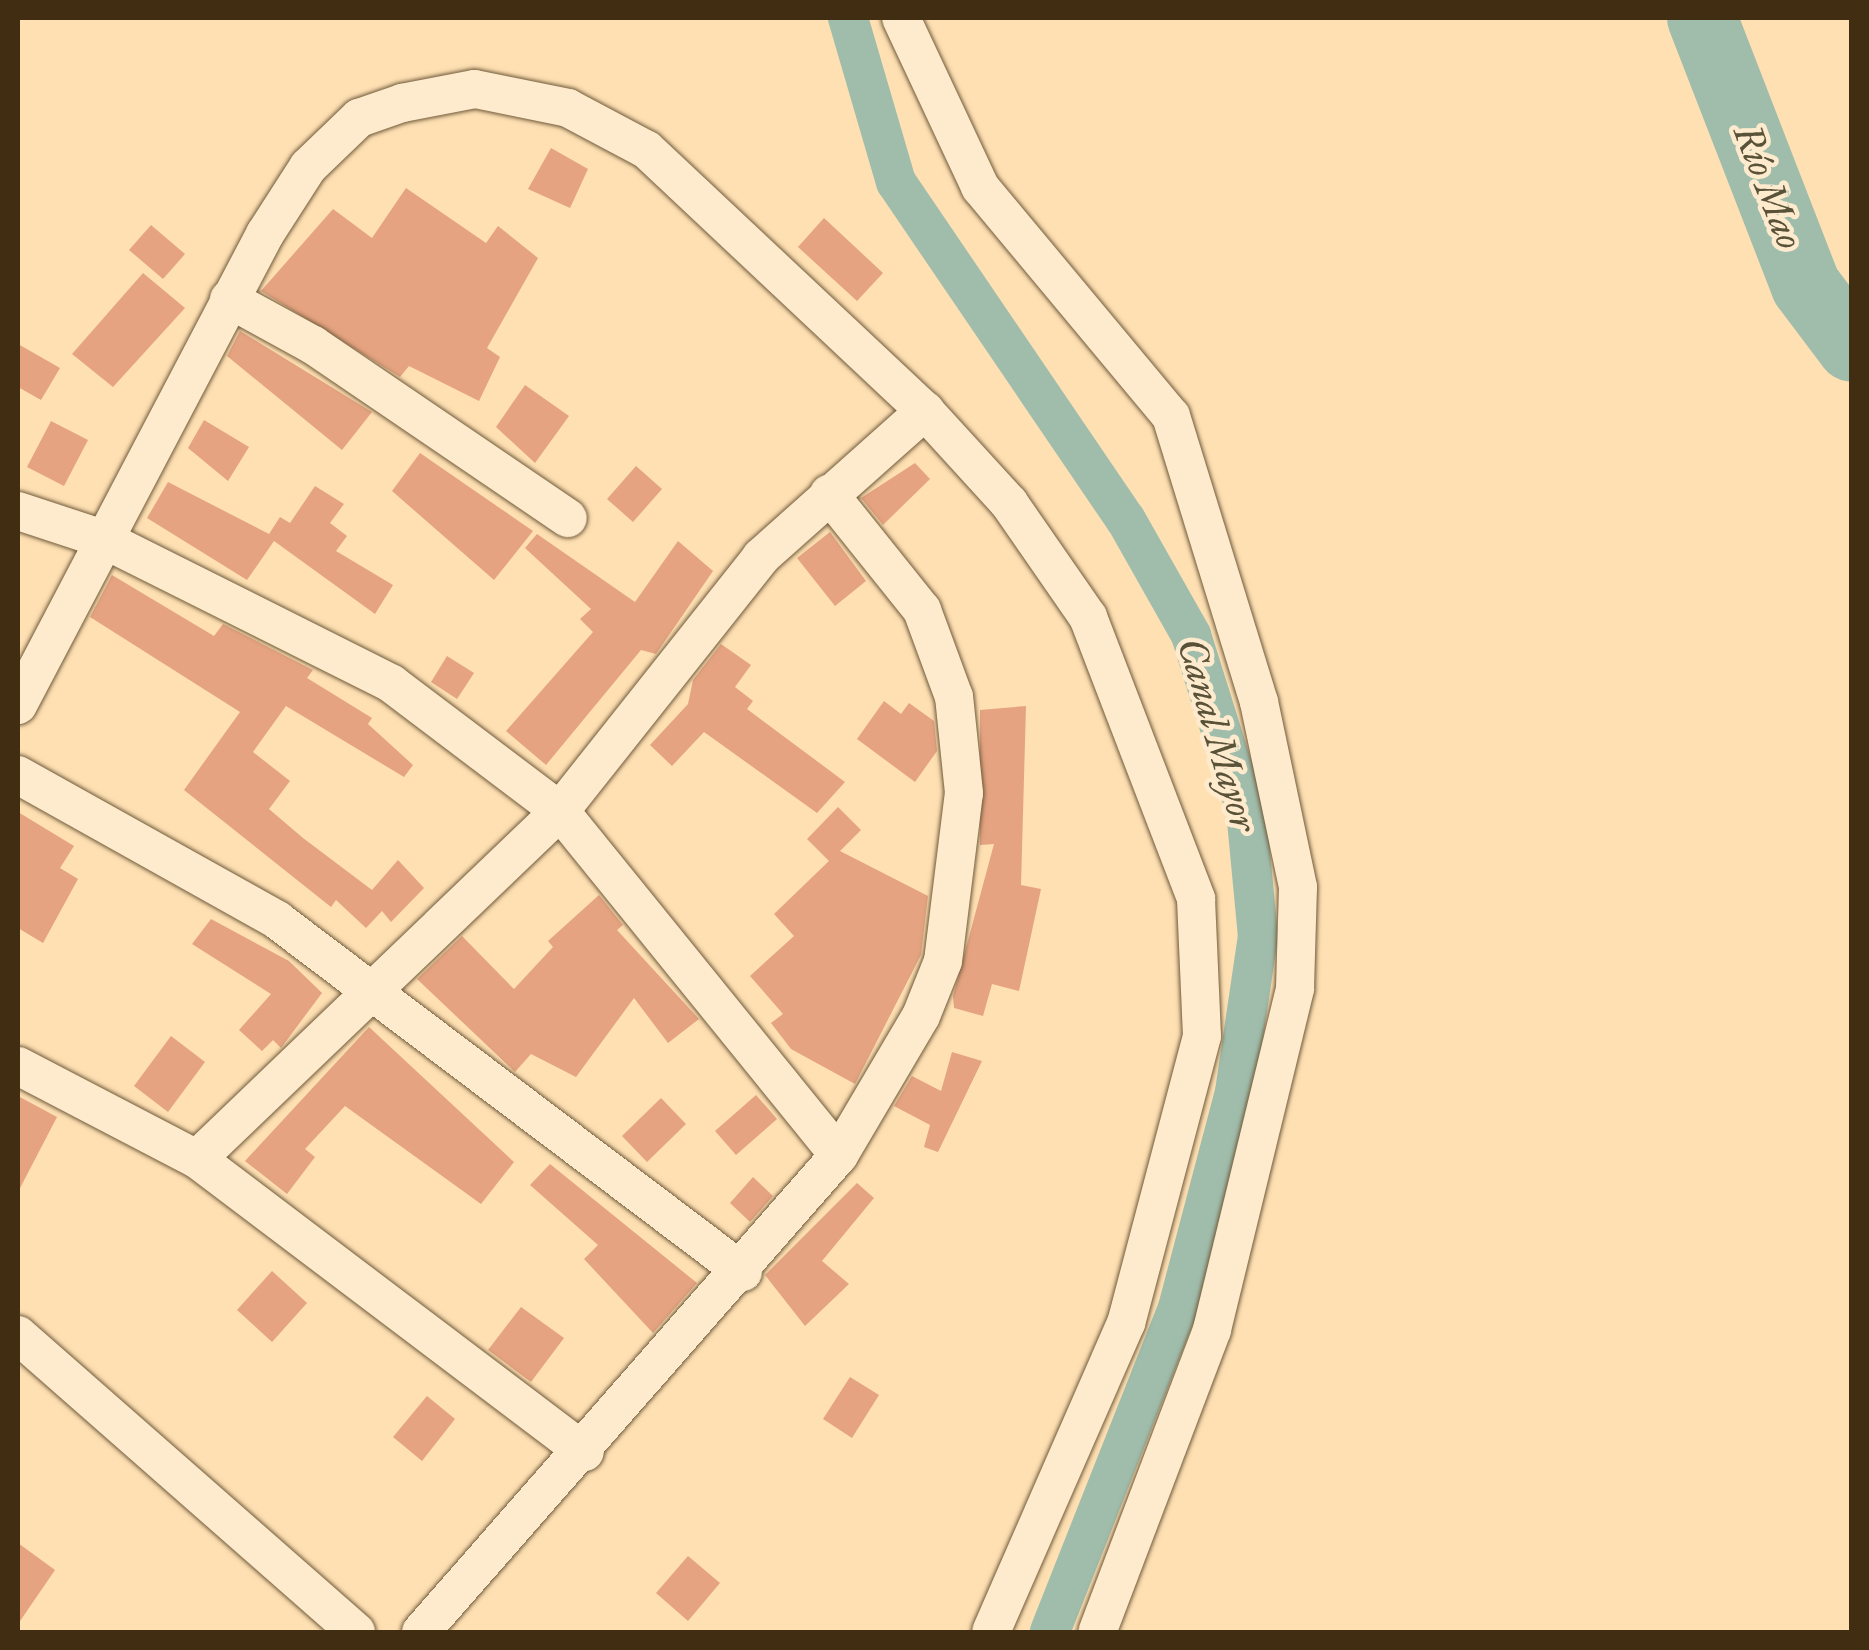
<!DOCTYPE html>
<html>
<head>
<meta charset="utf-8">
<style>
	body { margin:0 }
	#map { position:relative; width:1869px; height:1650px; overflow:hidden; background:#fee0b3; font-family:"IM FELL Great Primer",serif }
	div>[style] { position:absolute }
	.canal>* { height:40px; margin:-20px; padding:0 20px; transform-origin:20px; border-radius:20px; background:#a0bdac }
	.river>* { height:70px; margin:-35px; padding:0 35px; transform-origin:35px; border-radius:35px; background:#a0bdac }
	.building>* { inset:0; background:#e5a381 }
	.roads { filter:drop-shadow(0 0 2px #705a3a) drop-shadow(0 0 2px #705a3a) }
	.street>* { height:38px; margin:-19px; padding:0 19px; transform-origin:19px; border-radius:19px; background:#feebce }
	span { translate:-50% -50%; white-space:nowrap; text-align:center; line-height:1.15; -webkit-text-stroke:9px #feebce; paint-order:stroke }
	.water-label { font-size:38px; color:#595238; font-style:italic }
	.frame { position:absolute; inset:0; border:20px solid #412e12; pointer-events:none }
</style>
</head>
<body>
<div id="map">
	<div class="canal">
		<i style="left:848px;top:18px;width:171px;rotate:73.7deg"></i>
		<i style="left:896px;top:182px;width:409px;rotate:55.8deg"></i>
		<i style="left:1126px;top:520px;width:132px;rotate:60.5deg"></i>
		<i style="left:1191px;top:635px;width:183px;rotate:72.6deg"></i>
		<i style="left:1246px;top:810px;width:127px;rotate:84.6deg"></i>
		<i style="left:1258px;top:936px;width:158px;rotate:98.4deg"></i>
		<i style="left:1235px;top:1092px;width:223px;rotate:104.8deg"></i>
		<i style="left:1178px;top:1308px;width:348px;rotate:111.6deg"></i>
	</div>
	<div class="river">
		<i style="left:1702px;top:18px;width:287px;rotate:68.8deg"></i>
		<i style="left:1806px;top:286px;width:76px;rotate:53deg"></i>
	</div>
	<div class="building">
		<i style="clip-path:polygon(551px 148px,588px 169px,570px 208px,528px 189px)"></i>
		<i style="clip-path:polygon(406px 188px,486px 243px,498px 226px,538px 258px,487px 348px,500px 357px,479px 401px,409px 366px,400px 377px,261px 291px,333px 209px,372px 238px)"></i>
		<i style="clip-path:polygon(824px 218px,883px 273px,857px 301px,798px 247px)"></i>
		<i style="clip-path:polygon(151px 225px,185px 254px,163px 279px,129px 250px)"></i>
		<i style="clip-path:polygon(143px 273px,185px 308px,113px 387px,72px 354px)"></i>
		<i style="clip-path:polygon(240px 331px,372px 412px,342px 450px,227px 356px)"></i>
		<i style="clip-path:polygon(18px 344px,60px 368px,41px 400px,18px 387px)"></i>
		<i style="clip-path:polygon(525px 385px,569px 416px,535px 463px,496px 427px)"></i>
		<i style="clip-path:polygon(204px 420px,249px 447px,228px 481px,188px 448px)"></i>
		<i style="clip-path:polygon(51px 421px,88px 440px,64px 486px,27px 467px)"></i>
		<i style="clip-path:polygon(420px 453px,533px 531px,494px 580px,392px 491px)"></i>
		<i style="clip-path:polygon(915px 463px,930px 479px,883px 525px,861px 498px)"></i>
		<i style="clip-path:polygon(636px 466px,662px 489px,633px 522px,607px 499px)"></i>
		<i style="clip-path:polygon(168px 482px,269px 534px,280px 517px,290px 523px,315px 486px,344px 504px,330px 523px,347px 536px,336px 551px,393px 585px,375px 614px,274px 541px,247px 580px,147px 518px)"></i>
		<i style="clip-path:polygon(830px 532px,866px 581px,835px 606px,797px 558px)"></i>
		<i style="clip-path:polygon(537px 534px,635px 602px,678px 541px,713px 571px,656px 654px,641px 650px,546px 765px,506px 731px,593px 632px,580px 619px,591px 609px,525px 548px)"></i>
		<i style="clip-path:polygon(112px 575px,214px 636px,223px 624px,313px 670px,307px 678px,372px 718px,368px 724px,413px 765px,404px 777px,286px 706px,253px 752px,290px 781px,269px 809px,303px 838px,372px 890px,398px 860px,424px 888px,391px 922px,382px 911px,366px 928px,336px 900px,331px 907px,184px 790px,240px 712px,90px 617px)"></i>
		<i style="clip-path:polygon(721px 644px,751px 665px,735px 687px,753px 701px,747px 709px,845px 782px,817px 813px,704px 732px,672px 766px,650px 745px,688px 704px,693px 680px)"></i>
		<i style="clip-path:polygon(447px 656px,474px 673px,457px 699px,431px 682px)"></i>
		<i style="clip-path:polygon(884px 701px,901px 714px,909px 703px,934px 721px,937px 751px,915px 782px,857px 739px)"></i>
		<i style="clip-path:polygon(1026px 706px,1021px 885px,1041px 889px,1019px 991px,992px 984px,983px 1016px,954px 1008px,953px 996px,994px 844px,980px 845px,980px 710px)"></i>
		<i style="clip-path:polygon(838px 807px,861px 830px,840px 851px,928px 896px,921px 955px,855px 1084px,791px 1049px,771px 1023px,783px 1014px,750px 976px,794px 936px,774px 914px,829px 861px,807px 839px)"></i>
		<i style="clip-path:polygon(18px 812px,74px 846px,60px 868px,78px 879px,43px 943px,18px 928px)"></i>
		<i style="clip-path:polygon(599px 895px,623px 925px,617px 930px,699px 1019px,668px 1043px,634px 998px,576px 1077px,531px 1054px,515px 1072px,417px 979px,462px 936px,514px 989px,553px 947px,548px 941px)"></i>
		<i style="clip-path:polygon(211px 919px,289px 961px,322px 993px,281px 1048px,273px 1040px,262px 1051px,239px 1030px,271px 994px,192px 944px)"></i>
		<i style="clip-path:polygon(369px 1027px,514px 1162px,481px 1204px,345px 1106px,305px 1149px,315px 1157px,287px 1194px,245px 1161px)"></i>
		<i style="clip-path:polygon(171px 1036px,205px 1062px,168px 1112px,134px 1086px)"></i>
		<i style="clip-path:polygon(952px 1052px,982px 1061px,938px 1152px,924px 1147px,930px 1125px,894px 1106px,912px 1076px,941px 1091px)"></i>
		<i style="clip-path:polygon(756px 1095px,777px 1119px,736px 1155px,715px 1131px)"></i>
		<i style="clip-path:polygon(18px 1096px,57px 1117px,18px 1192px)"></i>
		<i style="clip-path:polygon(661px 1098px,686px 1124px,647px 1162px,622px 1136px)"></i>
		<i style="clip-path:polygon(550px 1164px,697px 1283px,653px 1333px,584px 1259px,598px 1245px,530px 1185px)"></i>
		<i style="clip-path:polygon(753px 1177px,773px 1196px,750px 1222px,730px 1203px)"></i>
		<i style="clip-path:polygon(857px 1183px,874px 1198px,822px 1261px,849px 1284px,805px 1326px,765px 1275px)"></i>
		<i style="clip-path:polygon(272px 1271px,307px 1303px,272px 1342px,237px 1310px)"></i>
		<i style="clip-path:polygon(521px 1307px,564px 1338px,531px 1382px,488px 1350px)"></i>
		<i style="clip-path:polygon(850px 1377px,879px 1395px,852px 1438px,823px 1419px)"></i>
		<i style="clip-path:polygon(427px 1396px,455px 1419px,422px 1461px,393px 1437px)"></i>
		<i style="clip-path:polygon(18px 1543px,55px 1570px,18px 1624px)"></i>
		<i style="clip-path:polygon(688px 1556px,720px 1583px,688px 1621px,656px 1593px)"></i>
	</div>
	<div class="roads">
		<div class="street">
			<i style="left:901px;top:18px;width:187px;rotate:64.9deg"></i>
			<i style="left:980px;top:187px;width:298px;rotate:50.2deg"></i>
			<i style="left:1171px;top:416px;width:299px;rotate:72.9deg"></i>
			<i style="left:1259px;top:702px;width:189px;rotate:78.1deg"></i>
			<i style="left:1298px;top:887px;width:102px;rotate:91.7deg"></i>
			<i style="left:1295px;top:989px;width:351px;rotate:103.7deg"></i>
			<i style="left:1212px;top:1330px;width:323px;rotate:110.8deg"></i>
			<i style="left:229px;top:299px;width:96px;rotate:28.7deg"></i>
			<i style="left:313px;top:345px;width:308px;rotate:34.2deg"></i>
			<i style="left:18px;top:511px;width:89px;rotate:18.2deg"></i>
			<i style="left:103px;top:539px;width:323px;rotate:26.6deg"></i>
			<i style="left:392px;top:684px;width:211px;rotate:37.1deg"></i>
			<i style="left:560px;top:811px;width:443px;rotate:51deg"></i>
			<i style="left:18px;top:705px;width:532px;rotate:-62.33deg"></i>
			<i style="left:265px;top:234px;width:80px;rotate:-57.3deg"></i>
			<i style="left:308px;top:167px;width:71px;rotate:-43.9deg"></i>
			<i style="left:359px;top:118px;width:46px;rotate:-19.2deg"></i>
			<i style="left:402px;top:103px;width:74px;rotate:-10.9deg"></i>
			<i style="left:475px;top:89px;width:95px;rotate:11.5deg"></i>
			<i style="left:568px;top:108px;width:89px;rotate:28deg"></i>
			<i style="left:647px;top:150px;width:381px;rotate:43.2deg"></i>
			<i style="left:925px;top:411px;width:125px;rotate:47.6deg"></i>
			<i style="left:1009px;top:503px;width:139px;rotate:55.3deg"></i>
			<i style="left:1088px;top:617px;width:302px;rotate:69deg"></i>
			<i style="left:1196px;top:899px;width:137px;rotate:87.5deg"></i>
			<i style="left:1202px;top:1036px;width:297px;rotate:104.8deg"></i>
			<i style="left:1126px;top:1323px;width:337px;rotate:113.6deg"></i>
			<i style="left:18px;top:775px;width:297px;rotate:29.2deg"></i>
			<i style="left:277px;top:920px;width:584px;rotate:37.07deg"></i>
			<i style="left:18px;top:1066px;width:202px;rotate:27.5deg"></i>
			<i style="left:197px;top:1159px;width:486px;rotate:37.1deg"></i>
			<i style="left:197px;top:1159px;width:503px;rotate:-43.79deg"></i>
			<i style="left:560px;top:811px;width:324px;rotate:-51.6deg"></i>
			<i style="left:761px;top:557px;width:220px;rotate:-41.7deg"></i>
			<i style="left:18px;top:1335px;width:450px;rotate:41.3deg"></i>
			<i style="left:421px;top:1632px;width:634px;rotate:-48.77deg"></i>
			<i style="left:839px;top:1155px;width:161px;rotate:-59.5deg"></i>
			<i style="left:921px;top:1016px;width:59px;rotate:-68.2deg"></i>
			<i style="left:943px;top:961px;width:169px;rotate:-82.9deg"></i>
			<i style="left:964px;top:793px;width:97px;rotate:-95.9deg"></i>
			<i style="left:954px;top:697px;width:93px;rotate:-110.2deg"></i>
			<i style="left:922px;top:610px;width:149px;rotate:-128.7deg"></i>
		</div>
	</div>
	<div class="water-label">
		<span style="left:1768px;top:187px;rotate:69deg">Río Mao</span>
		<span style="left:1217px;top:735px;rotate:74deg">Canal Mayor</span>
	</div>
	<div class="frame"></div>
</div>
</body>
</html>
